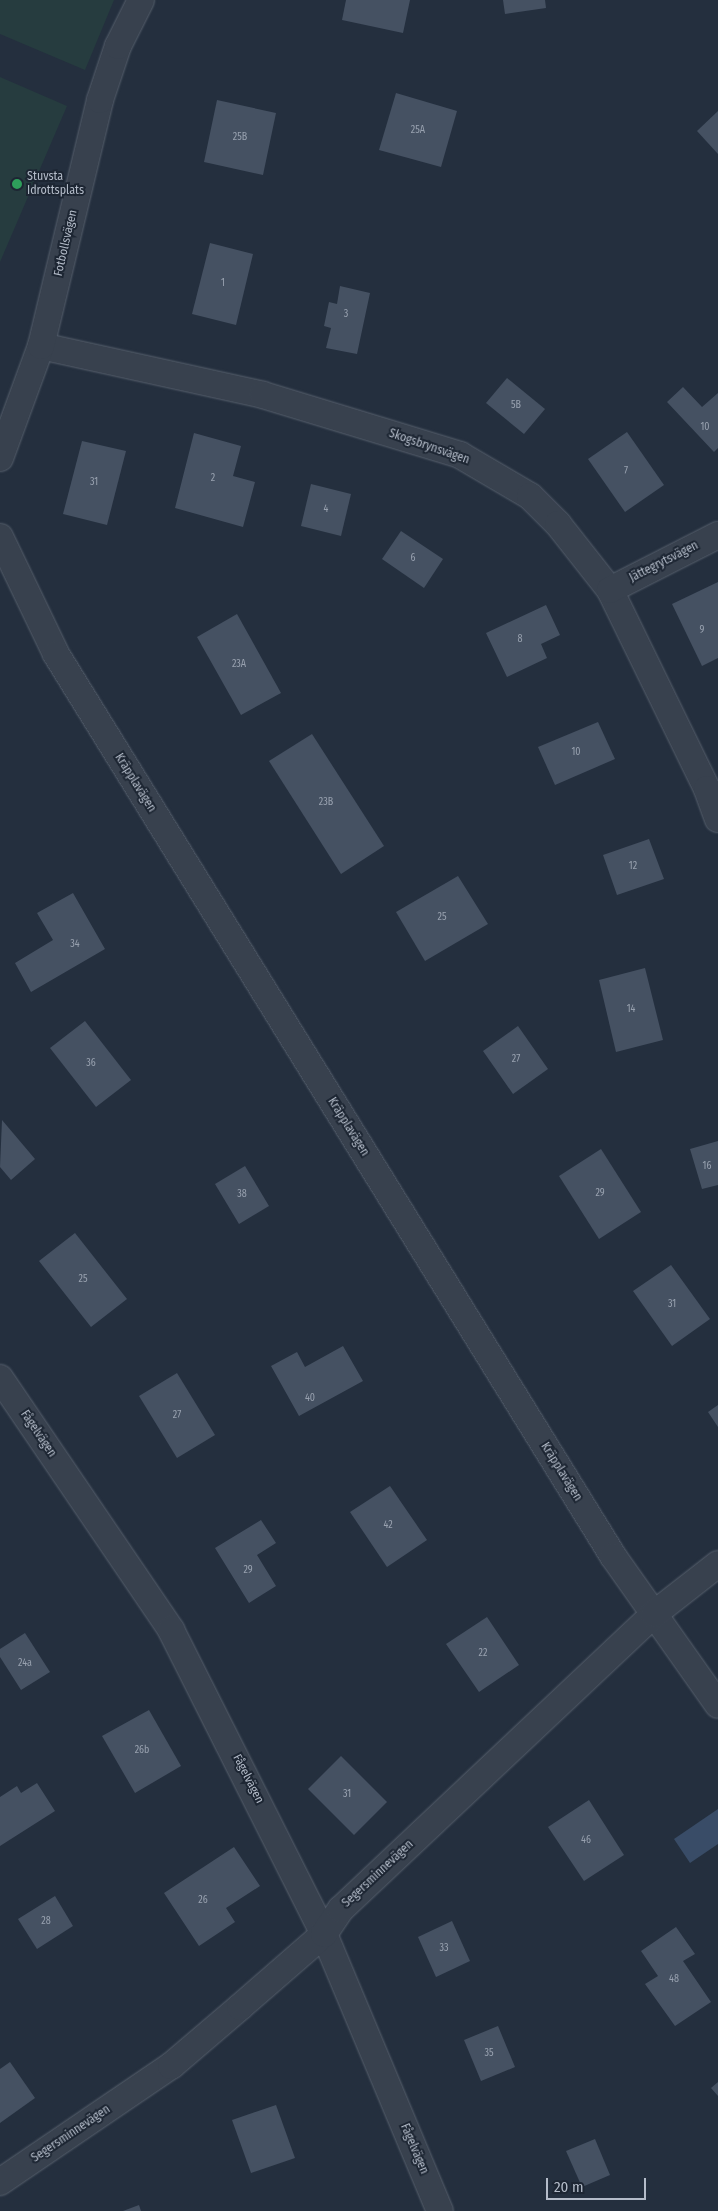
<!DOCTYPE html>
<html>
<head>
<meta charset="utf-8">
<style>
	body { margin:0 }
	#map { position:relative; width:718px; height:2211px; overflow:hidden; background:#242f3e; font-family:"Fira Sans Condensed",sans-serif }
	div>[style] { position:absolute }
	.green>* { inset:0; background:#263c3f }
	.water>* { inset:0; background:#394c67 }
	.building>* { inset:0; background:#455162 }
	.roads { filter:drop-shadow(0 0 1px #565f6c) drop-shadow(0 0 1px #565f6c) }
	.minor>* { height:26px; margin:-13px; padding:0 13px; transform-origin:13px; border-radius:13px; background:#38414e }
	.dots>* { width:14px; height:14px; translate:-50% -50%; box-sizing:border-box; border:2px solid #1d2633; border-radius:50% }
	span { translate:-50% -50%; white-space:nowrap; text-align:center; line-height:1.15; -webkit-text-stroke:4px #1d2633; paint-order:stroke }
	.number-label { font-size:10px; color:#98a1af }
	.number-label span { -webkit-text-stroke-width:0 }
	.poi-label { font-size:12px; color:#b4bcc9 }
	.left { translate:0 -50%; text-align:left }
	.street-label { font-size:12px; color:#b4bcc9 }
	.scale { position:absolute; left:546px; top:2178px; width:100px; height:22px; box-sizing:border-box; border:2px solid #b4bcc9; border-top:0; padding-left:6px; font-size:15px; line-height:18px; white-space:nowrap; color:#b4bcc9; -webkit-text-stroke:4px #1d2633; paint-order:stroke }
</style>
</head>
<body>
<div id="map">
	<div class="green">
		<i style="clip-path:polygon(0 0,114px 0,85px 70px,0 34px)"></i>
		<i style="clip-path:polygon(0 77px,67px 106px,0 262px)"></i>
	</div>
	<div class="water">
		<i style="clip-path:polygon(718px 1809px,718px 1844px,690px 1863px,674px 1839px)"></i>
	</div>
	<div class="building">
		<i style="clip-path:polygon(346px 0,410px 0,403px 33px,342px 20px)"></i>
		<i style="clip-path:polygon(503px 0,545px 0,546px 8px,505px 14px)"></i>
		<i style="clip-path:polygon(396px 93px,457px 111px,441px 167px,379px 150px)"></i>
		<i style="clip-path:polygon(217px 100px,276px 113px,263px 175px,204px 162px)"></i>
		<i style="clip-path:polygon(718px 111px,718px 154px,697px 131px)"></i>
		<i style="clip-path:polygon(210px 243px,253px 254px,236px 325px,192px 314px)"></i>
		<i style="clip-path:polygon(340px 286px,370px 293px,357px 354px,326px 348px,331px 328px,324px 326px,329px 302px,337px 304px)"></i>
		<i style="clip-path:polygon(507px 378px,545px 409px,524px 434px,486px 403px)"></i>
		<i style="clip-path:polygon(683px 387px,702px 407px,718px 393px,718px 448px,714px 452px,667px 402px)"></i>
		<i style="clip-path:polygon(627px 432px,664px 485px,625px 512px,588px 459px)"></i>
		<i style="clip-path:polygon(194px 433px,241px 446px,233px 476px,255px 482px,243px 527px,175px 508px)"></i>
		<i style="clip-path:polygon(82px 441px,126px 451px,107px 525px,63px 514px)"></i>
		<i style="clip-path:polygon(311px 484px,351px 494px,341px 536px,301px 526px)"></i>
		<i style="clip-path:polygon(401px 531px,443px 559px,424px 588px,382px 559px)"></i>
		<i style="clip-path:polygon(718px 582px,718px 658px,702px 666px,672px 604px)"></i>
		<i style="clip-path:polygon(546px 605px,560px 635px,541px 644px,547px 658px,507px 677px,486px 633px)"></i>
		<i style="clip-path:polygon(237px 614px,281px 693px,241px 715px,197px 637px)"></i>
		<i style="clip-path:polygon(598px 722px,615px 759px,555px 785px,538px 747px)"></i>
		<i style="clip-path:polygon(312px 734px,384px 846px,341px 874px,269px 761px)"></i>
		<i style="clip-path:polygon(649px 839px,664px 879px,617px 895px,603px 855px)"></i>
		<i style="clip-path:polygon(458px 876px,488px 924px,425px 961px,396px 912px)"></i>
		<i style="clip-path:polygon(73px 893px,105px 949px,31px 992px,15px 963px,53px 940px,37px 913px)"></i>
		<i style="clip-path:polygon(645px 968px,663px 1040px,616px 1052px,599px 980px)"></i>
		<i style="clip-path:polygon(85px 1021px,131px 1080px,96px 1107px,50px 1048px)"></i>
		<i style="clip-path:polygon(518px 1026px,548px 1069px,513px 1094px,483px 1051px)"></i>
		<i style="clip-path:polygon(2px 1120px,35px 1159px,11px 1180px,0 1167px)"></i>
		<i style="clip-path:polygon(718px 1141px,718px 1185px,702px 1189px,690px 1149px)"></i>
		<i style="clip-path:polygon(601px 1149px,641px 1212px,599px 1239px,559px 1176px)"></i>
		<i style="clip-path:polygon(245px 1166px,269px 1206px,239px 1224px,215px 1184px)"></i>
		<i style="clip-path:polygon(75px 1233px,127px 1299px,91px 1327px,39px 1261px)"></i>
		<i style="clip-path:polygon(671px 1265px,710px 1319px,672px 1346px,633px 1291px)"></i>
		<i style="clip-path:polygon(343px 1346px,363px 1381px,299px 1416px,271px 1366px,297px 1352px,305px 1367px)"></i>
		<i style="clip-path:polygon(177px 1373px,215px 1435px,177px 1458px,139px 1396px)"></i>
		<i style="clip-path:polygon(718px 1405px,718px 1427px,708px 1412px)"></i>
		<i style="clip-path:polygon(390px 1486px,427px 1540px,387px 1567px,350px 1512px)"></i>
		<i style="clip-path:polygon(261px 1520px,276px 1543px,257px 1555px,276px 1586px,249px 1603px,215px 1548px)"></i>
		<i style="clip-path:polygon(487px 1617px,519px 1665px,479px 1692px,446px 1644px)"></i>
		<i style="clip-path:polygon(25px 1633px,50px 1672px,21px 1690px,0 1657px,0 1649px)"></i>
		<i style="clip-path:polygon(149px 1710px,181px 1766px,135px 1793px,102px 1736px)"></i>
		<i style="clip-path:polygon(341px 1756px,387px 1802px,354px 1835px,308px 1789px)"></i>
		<i style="clip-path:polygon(37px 1783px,55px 1811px,0 1846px,0 1797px,17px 1786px,21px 1793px)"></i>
		<i style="clip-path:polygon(589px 1800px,624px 1855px,584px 1881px,548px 1827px)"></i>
		<i style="clip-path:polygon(234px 1847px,260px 1886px,226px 1908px,235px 1922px,199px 1946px,164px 1893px)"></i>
		<i style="clip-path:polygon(55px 1896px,73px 1926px,37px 1949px,18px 1919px)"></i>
		<i style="clip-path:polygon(452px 1921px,470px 1961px,436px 1977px,418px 1937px)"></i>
		<i style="clip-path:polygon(676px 1927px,695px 1954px,683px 1961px,711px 2002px,675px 2026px,645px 1984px,658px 1976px,641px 1951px)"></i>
		<i style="clip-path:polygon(498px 2026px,515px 2067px,481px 2081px,464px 2040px)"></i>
		<i style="clip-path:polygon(10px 2062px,35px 2098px,0 2123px,0 2069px)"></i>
		<i style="clip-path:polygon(718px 2082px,718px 2096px,711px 2088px)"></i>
		<i style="clip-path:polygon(276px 2105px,295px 2158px,251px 2173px,232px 2120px)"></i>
		<i style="clip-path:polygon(595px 2139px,610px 2175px,582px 2187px,566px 2151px)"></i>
		<i style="clip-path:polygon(139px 2205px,141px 2211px,123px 2211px)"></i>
	</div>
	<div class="roads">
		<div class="minor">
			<i style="left:41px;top:346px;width:227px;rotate:12.4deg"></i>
			<i style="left:263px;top:395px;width:206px;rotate:16.9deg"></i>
			<i style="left:460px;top:455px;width:81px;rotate:30.4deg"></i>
			<i style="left:530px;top:496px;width:40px;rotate:45deg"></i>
			<i style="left:558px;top:524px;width:84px;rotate:51.8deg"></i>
			<i style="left:610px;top:590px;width:221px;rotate:64deg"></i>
			<i style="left:707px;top:789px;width:32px;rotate:70deg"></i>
			<i style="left:0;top:458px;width:119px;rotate:-69.9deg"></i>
			<i style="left:41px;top:346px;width:253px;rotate:-76.5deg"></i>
			<i style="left:100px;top:100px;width:57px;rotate:-71.6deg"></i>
			<i style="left:118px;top:46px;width:51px;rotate:-63.4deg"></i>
			<i style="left:0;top:537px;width:130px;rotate:64.4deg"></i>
			<i style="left:56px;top:654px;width:1060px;rotate:58.3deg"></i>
			<i style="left:613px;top:1556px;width:182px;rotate:54.8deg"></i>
			<i style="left:610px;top:590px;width:121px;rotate:-27deg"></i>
			<i style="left:0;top:1378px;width:305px;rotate:55.8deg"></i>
			<i style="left:171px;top:1630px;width:340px;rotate:63.3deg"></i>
			<i style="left:324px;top:1934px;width:300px;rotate:67.3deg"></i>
			<i style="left:0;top:2182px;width:207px;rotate:-34.2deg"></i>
			<i style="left:171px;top:2066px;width:91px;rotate:-40.5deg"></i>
			<i style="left:240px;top:2007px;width:111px;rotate:-41deg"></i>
			<i style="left:324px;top:1934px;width:30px;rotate:-56deg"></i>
			<i style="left:341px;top:1909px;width:430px;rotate:-43.3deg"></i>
			<i style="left:654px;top:1614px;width:81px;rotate:-38deg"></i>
		</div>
	</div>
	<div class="dots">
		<i style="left:17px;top:184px;background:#2e9e5b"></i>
	</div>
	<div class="number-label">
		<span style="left:418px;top:131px">25A</span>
		<span style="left:240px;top:138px">25B</span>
		<span style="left:223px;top:284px">1</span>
		<span style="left:346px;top:315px">3</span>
		<span style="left:516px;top:406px">5B</span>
		<span style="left:705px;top:428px">10</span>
		<span style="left:626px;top:472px">7</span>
		<span style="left:213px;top:479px">2</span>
		<span style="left:94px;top:483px">31</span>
		<span style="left:326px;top:510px">4</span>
		<span style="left:413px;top:559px">6</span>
		<span style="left:702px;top:631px">9</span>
		<span style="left:520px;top:640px">8</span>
		<span style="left:239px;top:665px">23A</span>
		<span style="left:576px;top:753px">10</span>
		<span style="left:326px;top:803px">23B</span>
		<span style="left:633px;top:867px">12</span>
		<span style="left:442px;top:918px">25</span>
		<span style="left:75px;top:945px">34</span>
		<span style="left:631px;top:1010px">14</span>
		<span style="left:516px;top:1060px">27</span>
		<span style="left:91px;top:1064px">36</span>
		<span style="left:707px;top:1167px">16</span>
		<span style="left:600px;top:1194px">29</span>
		<span style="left:242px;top:1195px">38</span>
		<span style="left:83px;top:1280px">25</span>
		<span style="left:672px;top:1305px">31</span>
		<span style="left:310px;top:1399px">40</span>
		<span style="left:177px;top:1416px">27</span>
		<span style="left:388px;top:1526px">42</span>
		<span style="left:248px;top:1571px">29</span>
		<span style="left:483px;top:1654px">22</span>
		<span style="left:25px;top:1664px">24a</span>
		<span style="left:142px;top:1751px">26b</span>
		<span style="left:347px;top:1795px">31</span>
		<span style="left:586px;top:1841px">46</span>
		<span style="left:203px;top:1901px">26</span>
		<span style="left:46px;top:1922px">28</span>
		<span style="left:444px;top:1949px">33</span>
		<span style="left:674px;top:1980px">48</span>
		<span style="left:489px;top:2054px">35</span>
	</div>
	<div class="poi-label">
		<span class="left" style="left:27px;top:184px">Stuvsta<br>Idrottsplats</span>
	</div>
	<div class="street-label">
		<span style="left:66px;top:243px;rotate:-77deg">Fotbollsvägen</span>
		<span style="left:429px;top:447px;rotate:19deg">Skogsbrynsvägen</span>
		<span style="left:664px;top:562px;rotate:-27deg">Jättegrytsvägen</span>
		<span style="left:135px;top:783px;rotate:58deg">Kräpplavägen</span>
		<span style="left:348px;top:1127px;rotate:58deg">Kräpplavägen</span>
		<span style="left:38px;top:1434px;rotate:56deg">Fågelvägen</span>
		<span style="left:561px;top:1472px;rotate:58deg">Kräpplavägen</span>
		<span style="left:248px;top:1779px;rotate:63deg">Fågelvägen</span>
		<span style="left:378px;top:1874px;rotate:-43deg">Segersminnevägen</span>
		<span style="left:71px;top:2134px;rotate:-34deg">Segersminnevägen</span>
		<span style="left:414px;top:2149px;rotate:67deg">Fågelvägen</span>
	</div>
	<div class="scale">20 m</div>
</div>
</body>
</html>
